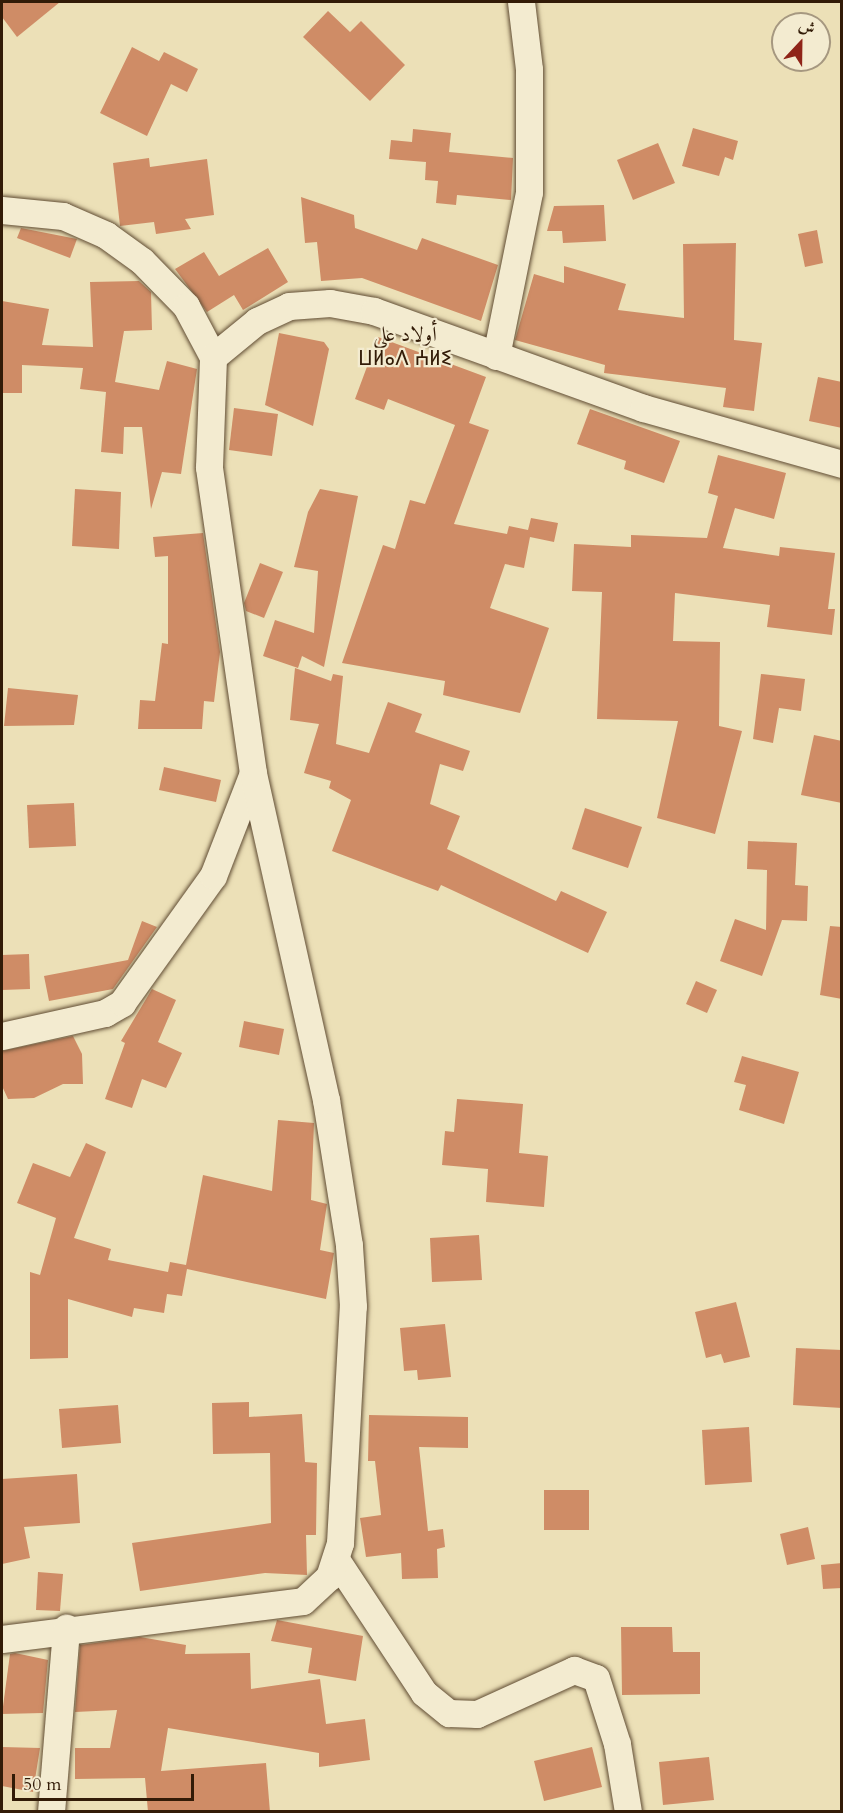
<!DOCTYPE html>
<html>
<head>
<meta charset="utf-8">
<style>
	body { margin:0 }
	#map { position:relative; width:843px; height:1813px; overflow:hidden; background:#ece0b7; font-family:Cardo,Amiri,"Noto Sans Tifinagh",serif }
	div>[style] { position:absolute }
	.building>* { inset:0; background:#cf8c66 }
	.roads { filter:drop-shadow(0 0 2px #604c33) drop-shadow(0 0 2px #604c33) }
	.minor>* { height:27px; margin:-13.5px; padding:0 13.5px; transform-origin:13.5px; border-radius:13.5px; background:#f3ebd0 }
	span { translate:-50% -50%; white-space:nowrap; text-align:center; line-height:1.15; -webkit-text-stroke:4.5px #f3ebd0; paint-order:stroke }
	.quarter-label { font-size:21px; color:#321b07 }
	.frame { position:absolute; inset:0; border:3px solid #321b07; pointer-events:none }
	.north { position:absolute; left:771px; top:12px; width:60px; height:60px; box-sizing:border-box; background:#f3ebd0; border:2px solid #a69880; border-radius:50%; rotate:22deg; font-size:16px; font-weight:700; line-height:24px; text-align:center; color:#321b07 }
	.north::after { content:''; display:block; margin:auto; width:21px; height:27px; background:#8f2418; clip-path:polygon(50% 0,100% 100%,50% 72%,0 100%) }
	.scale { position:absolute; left:12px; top:1774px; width:182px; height:27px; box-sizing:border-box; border:3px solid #321b07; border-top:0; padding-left:8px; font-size:18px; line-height:21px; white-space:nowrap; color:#321b07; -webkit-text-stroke:4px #f3ebd0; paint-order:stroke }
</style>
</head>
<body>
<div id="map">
	<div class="building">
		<i style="clip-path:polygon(2px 2px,60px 2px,17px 37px,2px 17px)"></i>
		<i style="clip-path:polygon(328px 11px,350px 32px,361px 21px,405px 65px,370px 101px,303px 37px)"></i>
		<i style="clip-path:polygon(132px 47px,159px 61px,164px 52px,198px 69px,187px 92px,171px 84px,147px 136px,100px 113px)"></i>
		<i style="clip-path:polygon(693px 128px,738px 141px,733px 160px,725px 157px,719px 176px,682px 166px)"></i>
		<i style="clip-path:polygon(413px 129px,451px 133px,449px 152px,513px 158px,511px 200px,457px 195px,456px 205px,436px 203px,438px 181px,425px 180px,426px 162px,389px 159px,391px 140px,412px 142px)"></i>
		<i style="clip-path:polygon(658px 143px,675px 183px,633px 200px,617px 160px)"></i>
		<i style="clip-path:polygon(149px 158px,150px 167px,207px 159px,214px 215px,185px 219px,191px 229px,156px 234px,154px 222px,120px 226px,113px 163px)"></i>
		<i style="clip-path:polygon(301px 197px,354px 215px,355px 228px,417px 250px,422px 238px,498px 265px,481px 321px,362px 278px,321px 281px,317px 242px,305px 243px)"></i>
		<i style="clip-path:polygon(604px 205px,606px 241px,563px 243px,562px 231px,547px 231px,554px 206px)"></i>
		<i style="clip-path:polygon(21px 228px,77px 239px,70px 258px,17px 238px)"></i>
		<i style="clip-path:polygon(817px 230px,823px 263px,805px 267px,798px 234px)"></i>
		<i style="clip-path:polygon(736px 243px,734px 340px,762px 343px,754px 411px,723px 407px,726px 388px,604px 373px,605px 365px,515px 340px,534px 274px,564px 283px,564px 266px,626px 284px,618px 310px,684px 318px,683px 244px)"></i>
		<i style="clip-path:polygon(268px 248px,288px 282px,243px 310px,234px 295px,207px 312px,175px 269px,204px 252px,219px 276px)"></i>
		<i style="clip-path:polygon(139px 281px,151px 292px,152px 330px,124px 331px,115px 382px,159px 390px,167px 361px,197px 369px,181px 474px,162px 472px,151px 509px,142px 427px,124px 427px,123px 454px,101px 452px,106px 392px,80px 389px,83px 368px,22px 365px,22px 393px,2px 393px,2px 301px,49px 309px,42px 345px,93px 347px,90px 282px)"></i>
		<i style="clip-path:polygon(279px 333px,324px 342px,329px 349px,313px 426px,265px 405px)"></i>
		<i style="clip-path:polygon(378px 337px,486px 377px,469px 423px,489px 430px,454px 524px,507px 534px,509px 526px,528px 530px,531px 518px,558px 523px,554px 542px,530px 537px,524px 568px,505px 564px,490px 608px,549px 628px,520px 713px,443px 695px,445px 681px,342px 663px,383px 545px,395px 549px,410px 500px,425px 504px,455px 425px,388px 399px,384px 410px,355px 399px)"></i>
		<i style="clip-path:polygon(818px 377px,842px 382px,842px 428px,809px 421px)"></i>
		<i style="clip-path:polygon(234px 408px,278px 414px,272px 456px,229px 450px)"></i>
		<i style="clip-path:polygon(590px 409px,680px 441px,664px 483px,624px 469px,626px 461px,577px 444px)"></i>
		<i style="clip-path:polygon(718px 455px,786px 473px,774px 519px,735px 508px,723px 548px,779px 556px,780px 547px,835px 553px,828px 609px,835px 609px,832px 635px,767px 627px,770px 605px,675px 593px,673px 641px,720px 642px,719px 726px,742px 731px,715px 834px,657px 818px,678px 721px,597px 719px,602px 592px,572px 591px,574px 544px,631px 547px,631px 535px,707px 538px,718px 496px,708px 493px)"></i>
		<i style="clip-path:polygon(75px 489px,121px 492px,119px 549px,72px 546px)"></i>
		<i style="clip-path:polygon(320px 489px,358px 496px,324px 667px,302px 656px,298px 668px,263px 656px,275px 620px,314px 633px,318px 571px,294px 567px,308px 512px)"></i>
		<i style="clip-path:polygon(203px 533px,220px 652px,214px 702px,204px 701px,202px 729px,138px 729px,140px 700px,155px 701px,162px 643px,168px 644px,168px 556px,155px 557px,153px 537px)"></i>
		<i style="clip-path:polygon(260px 563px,283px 572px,264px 618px,246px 611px,244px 603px)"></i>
		<i style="clip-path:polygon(295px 668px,331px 681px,333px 674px,343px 676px,336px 744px,369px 753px,388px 702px,422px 714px,415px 732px,470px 751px,463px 771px,440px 764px,430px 804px,460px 816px,447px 849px,556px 901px,561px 891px,607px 912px,588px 953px,441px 885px,438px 891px,332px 851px,351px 800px,329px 788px,331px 781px,304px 773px,319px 724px,290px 720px)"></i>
		<i style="clip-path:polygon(761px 674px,805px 679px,801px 711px,779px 708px,773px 743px,753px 739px)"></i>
		<i style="clip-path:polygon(8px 688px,78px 695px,74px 725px,4px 726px)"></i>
		<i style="clip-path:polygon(814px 735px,842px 741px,842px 803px,801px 795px)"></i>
		<i style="clip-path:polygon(164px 767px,221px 780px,216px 802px,159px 790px)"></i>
		<i style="clip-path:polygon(74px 803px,76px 846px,29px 848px,27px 805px)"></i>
		<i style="clip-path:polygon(585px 808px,642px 827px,628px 868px,572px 849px)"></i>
		<i style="clip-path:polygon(748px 841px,797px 843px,795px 885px,808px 886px,807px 921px,782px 920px,762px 976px,720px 961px,735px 919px,766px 930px,767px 870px,747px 869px)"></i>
		<i style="clip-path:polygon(142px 921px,157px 927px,113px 989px,49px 1001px,44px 976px,128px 960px)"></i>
		<i style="clip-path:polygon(830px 926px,842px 927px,842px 999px,820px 995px)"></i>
		<i style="clip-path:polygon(29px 954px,30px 989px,2px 990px,2px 955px)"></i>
		<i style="clip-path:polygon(696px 981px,717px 990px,707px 1013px,686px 1004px)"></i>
		<i style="clip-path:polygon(152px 989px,176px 1000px,158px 1042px,182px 1053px,166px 1088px,142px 1079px,132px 1108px,105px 1099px,125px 1043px,121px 1041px)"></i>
		<i style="clip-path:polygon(244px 1021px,284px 1029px,279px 1055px,239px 1047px)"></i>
		<i style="clip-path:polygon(73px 1036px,82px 1054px,83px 1084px,63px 1084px,34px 1098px,8px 1099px,2px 1086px,2px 1051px)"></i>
		<i style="clip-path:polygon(742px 1056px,799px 1072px,784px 1124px,739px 1110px,746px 1085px,734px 1082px)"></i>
		<i style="clip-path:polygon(457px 1099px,523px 1104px,519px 1153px,548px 1156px,544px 1207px,486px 1202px,488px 1169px,442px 1165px,445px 1131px,454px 1132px)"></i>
		<i style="clip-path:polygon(278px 1120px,314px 1123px,311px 1200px,327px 1204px,320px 1250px,334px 1253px,326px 1299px,187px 1269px,182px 1296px,167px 1294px,164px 1313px,134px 1308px,132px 1317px,68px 1299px,68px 1358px,30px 1359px,30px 1272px,40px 1275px,56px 1218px,17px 1203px,33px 1163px,70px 1177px,86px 1143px,106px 1152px,74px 1238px,111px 1249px,108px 1260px,168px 1272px,170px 1262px,186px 1265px,203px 1175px,272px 1191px)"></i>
		<i style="clip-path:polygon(479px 1235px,482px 1280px,432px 1282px,430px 1238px)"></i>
		<i style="clip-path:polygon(736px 1302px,750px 1357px,724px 1363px,721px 1354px,706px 1358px,695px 1312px)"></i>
		<i style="clip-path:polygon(445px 1324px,451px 1377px,418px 1380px,417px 1370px,404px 1371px,400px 1328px)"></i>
		<i style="clip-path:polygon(796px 1348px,842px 1350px,842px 1408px,793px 1405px)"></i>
		<i style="clip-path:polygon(249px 1402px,249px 1417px,302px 1414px,305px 1462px,317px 1463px,316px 1535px,306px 1535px,307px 1575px,265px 1573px,140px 1591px,132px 1543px,271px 1523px,270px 1453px,213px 1454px,212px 1403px)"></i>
		<i style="clip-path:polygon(118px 1405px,121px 1443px,62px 1448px,59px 1409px)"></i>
		<i style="clip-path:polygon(369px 1415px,468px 1417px,468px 1448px,419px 1447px,428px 1531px,443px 1529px,445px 1547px,437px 1549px,438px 1578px,402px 1579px,401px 1553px,366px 1557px,360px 1518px,381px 1515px,375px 1461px,368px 1461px)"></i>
		<i style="clip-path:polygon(749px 1427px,752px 1482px,705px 1485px,702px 1430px)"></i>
		<i style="clip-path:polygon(77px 1474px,80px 1523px,24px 1527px,30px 1558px,2px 1564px,2px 1479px)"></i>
		<i style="clip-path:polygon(544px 1490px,589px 1490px,589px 1530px,544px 1530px)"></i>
		<i style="clip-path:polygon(808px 1527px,815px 1559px,787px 1565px,780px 1534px)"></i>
		<i style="clip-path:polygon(842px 1563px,842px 1588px,823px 1589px,821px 1565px)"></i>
		<i style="clip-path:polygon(38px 1572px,63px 1574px,60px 1611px,36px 1610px)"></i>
		<i style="clip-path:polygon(277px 1620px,363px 1636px,356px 1681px,308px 1673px,312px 1648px,271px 1641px)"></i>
		<i style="clip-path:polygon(621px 1627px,672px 1627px,673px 1652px,700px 1652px,700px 1694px,622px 1695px)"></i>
		<i style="clip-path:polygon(140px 1637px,186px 1645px,185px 1654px,250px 1653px,251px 1689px,320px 1679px,326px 1724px,365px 1719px,370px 1760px,319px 1767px,319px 1753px,168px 1728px,161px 1771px,266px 1763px,270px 1812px,148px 1812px,145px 1778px,75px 1779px,75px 1748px,110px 1748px,117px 1710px,75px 1712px,80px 1645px)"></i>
		<i style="clip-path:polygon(15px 1653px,48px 1660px,43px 1713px,2px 1714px,10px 1654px)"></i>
		<i style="clip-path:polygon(2px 1747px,40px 1748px,33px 1792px,2px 1786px)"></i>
		<i style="clip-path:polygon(592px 1747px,602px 1787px,544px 1801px,534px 1761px)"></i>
		<i style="clip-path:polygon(709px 1757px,714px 1800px,663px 1805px,659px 1762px)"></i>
	</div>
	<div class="roads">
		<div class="minor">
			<i style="left:2px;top:210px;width:61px;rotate:5.6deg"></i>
			<i style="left:63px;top:216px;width:47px;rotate:23.8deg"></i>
			<i style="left:106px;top:235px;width:44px;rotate:35.8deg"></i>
			<i style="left:142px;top:261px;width:63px;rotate:45.6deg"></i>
			<i style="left:186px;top:306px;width:58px;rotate:62.1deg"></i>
			<i style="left:496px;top:356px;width:167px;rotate:-78.6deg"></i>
			<i style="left:529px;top:192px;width:123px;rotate:-90deg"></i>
			<i style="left:529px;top:69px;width:67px;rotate:-96.8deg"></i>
			<i style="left:2px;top:1036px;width:106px;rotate:-12.6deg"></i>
			<i style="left:105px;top:1013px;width:20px;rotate:-30deg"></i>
			<i style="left:122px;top:1003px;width:156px;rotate:-54.4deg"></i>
			<i style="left:213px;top:876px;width:110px;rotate:-68.8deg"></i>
			<i style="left:337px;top:1561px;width:158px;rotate:56.6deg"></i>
			<i style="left:424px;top:1693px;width:32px;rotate:39deg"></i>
			<i style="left:449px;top:1713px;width:28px;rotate:2deg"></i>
			<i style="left:477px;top:1714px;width:107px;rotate:-24.4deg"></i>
			<i style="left:574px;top:1670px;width:23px;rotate:20deg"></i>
			<i style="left:596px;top:1678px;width:69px;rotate:72.3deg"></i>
			<i style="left:617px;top:1744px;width:69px;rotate:80.8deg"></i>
			<i style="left:2px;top:1639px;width:303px;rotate:-7.2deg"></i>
			<i style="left:303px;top:1601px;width:35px;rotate:-43deg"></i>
			<i style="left:329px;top:1577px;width:36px;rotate:-72deg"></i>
			<i style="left:340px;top:1543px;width:237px;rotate:-86.9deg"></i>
			<i style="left:353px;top:1306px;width:61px;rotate:-93.8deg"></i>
			<i style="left:349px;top:1245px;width:147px;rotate:-99deg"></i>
			<i style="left:326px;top:1100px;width:335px;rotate:-102.6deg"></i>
			<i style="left:253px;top:773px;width:309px;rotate:-98.2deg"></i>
			<i style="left:209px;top:467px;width:110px;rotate:-87.9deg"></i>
			<i style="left:213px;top:357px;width:57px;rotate:-39.3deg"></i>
			<i style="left:257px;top:321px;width:35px;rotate:-25deg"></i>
			<i style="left:289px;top:306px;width:41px;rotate:-4.2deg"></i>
			<i style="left:330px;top:303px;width:45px;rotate:10.3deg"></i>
			<i style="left:374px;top:311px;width:286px;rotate:19.8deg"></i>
			<i style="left:643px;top:408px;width:207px;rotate:15.7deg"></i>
			<i style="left:51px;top:1812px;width:185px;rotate:-85.3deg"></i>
		</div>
	</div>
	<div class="quarter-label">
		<span style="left:405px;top:347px">أولاد علي<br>ⵡⵍⴰⴷ ⵄⵍⵉ</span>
	</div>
	<div class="frame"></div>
	<div class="north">ش</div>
	<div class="scale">50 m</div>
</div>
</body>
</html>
